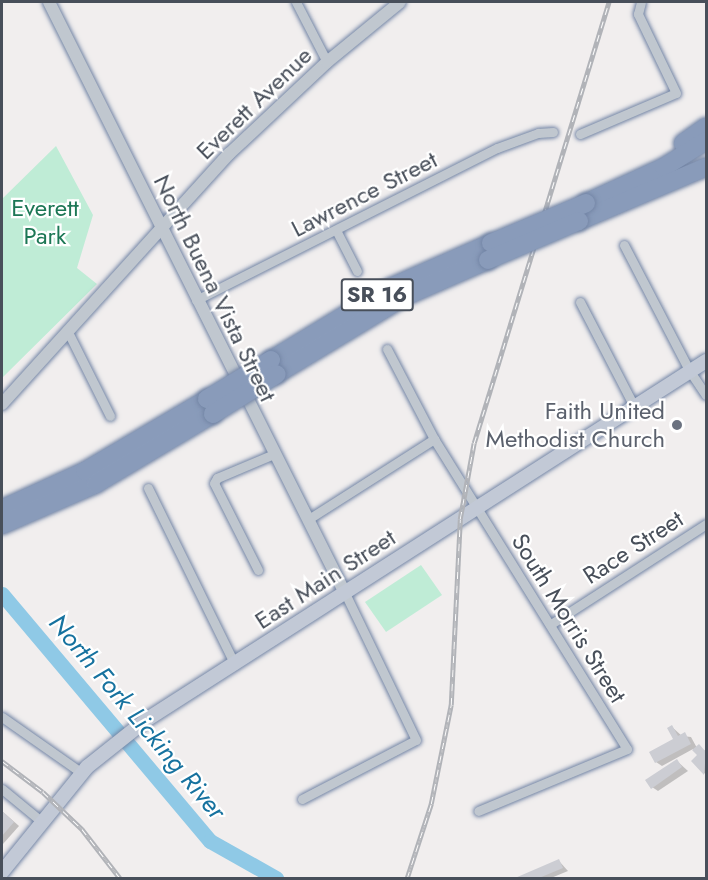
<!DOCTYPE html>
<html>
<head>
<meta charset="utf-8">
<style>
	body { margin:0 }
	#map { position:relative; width:708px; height:880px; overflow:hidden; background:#f1eeee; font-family:Jost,sans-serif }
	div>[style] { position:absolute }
	.green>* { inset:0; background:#bfecd6 }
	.shadow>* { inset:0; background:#0003 }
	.river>* { height:15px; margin:-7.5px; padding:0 7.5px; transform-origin:7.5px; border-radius:7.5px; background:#8fc9e6 }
	.building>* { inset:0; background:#cccdd3 }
	.roads { filter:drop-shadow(0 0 2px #7486a6) drop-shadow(0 0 2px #7486a6) }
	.minor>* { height:9px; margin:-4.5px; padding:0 4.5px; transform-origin:4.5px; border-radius:4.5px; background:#c0c7cf }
	.tertiary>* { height:12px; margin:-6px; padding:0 6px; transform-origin:6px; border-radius:6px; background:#c0c7cf }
	.secondary>* { height:14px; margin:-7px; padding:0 7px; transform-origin:7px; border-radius:7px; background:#c2c9d6 }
	.motorway>* { height:18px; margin:-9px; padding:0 9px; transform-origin:9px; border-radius:9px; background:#899bba }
	.rail>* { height:4.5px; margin-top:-2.25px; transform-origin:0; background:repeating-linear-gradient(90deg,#fff 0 7px,#b1b3b8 0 14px); box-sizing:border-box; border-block:2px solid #b1b3b8 }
	.bridges { filter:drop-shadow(0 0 2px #7486a6) drop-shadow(0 0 2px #7486a6) }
	.motorway-bridge>* { height:18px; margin:-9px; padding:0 9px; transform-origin:9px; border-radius:9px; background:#899bba }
	.dots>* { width:16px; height:16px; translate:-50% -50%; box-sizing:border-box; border:3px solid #fff; border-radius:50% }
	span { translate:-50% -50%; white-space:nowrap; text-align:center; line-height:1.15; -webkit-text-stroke:4.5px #fff; paint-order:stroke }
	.shield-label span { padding:2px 4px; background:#fff; border:2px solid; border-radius:4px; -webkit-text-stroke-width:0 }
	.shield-label { font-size:22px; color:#484f5a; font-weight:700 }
	.street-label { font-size:24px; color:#484f5a }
	.park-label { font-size:24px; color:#1d7755 }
	.worship-label { font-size:24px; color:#5b616d }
	.right { translate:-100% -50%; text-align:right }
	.water-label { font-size:26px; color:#16729f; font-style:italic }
	.frame { position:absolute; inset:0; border:3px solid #484f5a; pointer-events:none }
</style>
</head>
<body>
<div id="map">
	<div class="green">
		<i style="clip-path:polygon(56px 146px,93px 215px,77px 268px,97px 284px,2px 378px,2px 199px)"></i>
		<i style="clip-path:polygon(421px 565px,442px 595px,386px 632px,365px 602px)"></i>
	</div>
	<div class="shadow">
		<i style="clip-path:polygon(672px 727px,682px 736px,691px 737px,697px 748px,706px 751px,706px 775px,693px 761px,699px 755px,693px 749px,662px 766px,656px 762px,675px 740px)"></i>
		<i style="clip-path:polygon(677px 761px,688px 771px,658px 791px,652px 787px)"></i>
		<i style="clip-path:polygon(2px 811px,19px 826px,3px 844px,2px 843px)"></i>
		<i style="clip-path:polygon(559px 861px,568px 871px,551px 878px,519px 878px)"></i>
	</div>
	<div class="river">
		<i style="left:2px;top:594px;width:323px;rotate:49.9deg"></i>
		<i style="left:210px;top:841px;width:76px;rotate:29.3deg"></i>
	</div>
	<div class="building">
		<i style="clip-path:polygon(672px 725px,678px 736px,685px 732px,691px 744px,655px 763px,649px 752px,673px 739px,667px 728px)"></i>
		<i style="clip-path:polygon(699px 744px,706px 752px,704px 775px,691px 761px,697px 755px,692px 750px)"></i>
		<i style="clip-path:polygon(677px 759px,682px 767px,651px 789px,645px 780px)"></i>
		<i style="clip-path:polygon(2px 811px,14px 822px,2px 836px)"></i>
		<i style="clip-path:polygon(559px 859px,563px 868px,539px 878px,515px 878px)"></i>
	</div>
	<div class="roads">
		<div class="minor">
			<i style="left:296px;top:2px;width:68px;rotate:62.7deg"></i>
			<i style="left:580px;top:134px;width:104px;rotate:-23.1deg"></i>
			<i style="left:676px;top:93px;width:88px;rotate:-115.7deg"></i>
			<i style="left:638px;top:14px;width:12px;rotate:-76deg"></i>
			<i style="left:336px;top:230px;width:46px;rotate:62.9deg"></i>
			<i style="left:624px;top:245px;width:141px;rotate:62.5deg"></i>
			<i style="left:689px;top:370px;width:30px;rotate:56deg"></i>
			<i style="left:196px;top:300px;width:337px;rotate:-26.8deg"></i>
			<i style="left:497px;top:148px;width:44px;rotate:-20.1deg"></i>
			<i style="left:538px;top:133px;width:15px;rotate:-4deg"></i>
			<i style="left:580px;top:302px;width:117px;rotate:62.6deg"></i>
			<i style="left:67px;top:330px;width:96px;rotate:63.4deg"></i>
			<i style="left:387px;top:349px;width:102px;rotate:62.4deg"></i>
			<i style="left:434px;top:439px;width:365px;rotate:58.1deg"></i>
			<i style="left:627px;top:749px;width:161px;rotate:157.4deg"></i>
			<i style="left:148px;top:488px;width:195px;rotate:63.8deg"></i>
			<i style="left:307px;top:520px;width:151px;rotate:-32.5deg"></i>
			<i style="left:258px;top:570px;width:97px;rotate:-116.8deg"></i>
			<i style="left:214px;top:483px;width:6px;rotate:-59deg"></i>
			<i style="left:217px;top:478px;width:62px;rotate:-22.8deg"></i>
			<i style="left:551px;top:624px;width:184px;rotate:-32.8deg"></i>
			<i style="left:2px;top:717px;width:98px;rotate:35deg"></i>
			<i style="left:2px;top:789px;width:52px;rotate:39.5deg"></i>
			<i style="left:302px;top:799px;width:128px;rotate:-27.4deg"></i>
			<i style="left:416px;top:740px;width:163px;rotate:-115.8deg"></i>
		</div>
		<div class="tertiary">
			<i style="left:49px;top:2px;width:661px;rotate:63.4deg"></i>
			<i style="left:2px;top:404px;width:338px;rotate:-47.8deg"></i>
			<i style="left:229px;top:154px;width:134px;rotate:-43.2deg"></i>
			<i style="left:327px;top:62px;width:94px;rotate:-39.4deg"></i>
		</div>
		<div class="secondary">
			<i style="left:2px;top:872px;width:135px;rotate:-51deg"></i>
			<i style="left:87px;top:767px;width:75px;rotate:-38.5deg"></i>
			<i style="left:146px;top:720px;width:665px;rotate:-32.66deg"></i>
		</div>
		<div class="motorway">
			<i style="left:683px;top:143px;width:28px;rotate:-35deg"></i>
			<i style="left:586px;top:203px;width:86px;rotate:-24.8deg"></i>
			<i style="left:664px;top:167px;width:49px;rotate:-31.8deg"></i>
			<i style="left:579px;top:221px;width:138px;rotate:-23deg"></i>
			<i style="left:271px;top:360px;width:140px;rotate:-31.3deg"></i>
			<i style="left:391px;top:287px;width:109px;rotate:-23.7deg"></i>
			<i style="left:277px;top:374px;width:149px;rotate:-31.2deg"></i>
			<i style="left:404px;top:297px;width:92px;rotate:-23.8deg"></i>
			<i style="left:2px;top:509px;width:91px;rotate:-24.6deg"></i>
			<i style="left:85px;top:471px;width:142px;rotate:-30.5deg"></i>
			<i style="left:2px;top:525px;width:103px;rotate:-23.6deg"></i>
			<i style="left:96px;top:484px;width:136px;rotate:-30.9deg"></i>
		</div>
	</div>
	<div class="rail">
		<i style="left:2px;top:761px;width:51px;rotate:37.1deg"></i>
		<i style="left:43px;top:792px;width:54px;rotate:43.5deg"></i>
		<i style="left:82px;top:829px;width:62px;rotate:52.2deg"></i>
		<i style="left:407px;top:878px;width:78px;rotate:-72deg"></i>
		<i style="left:431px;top:804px;width:101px;rotate:-78.6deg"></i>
		<i style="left:451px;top:705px;width:186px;rotate:-87.2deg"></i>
		<i style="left:460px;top:519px;width:77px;rotate:-79.6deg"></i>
		<i style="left:474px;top:443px;width:461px;rotate:-73deg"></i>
	</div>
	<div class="bridges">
		<div class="motorway-bridge">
			<i style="left:491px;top:243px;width:103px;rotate:-22.8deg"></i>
			<i style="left:488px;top:260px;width:99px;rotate:-23.2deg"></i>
			<i style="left:207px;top:399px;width:75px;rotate:-31.4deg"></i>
			<i style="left:213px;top:414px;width:75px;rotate:-32deg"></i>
		</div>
	</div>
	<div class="dots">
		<i style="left:677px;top:425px;background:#6b7280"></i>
	</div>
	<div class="shield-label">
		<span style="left:377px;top:295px">SR 16</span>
	</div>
	<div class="street-label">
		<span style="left:254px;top:103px;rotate:-44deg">Everett Avenue</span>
		<span style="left:364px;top:194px;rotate:-27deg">Lawrence Street</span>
		<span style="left:215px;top:288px;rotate:64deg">North Buena Vista Street</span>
		<span style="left:633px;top:547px;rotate:-33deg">Race Street</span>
		<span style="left:325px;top:579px;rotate:-33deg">East Main Street</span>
		<span style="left:569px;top:618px;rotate:58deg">South Morris Street</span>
	</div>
	<div class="park-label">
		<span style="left:45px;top:222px">Everett<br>Park</span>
	</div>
	<div class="worship-label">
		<span class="right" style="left:665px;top:425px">Faith United<br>Methodist Church</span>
	</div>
	<div class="water-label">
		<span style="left:137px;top:717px;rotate:50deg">North Fork Licking River</span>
	</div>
	<div class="frame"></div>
</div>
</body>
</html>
